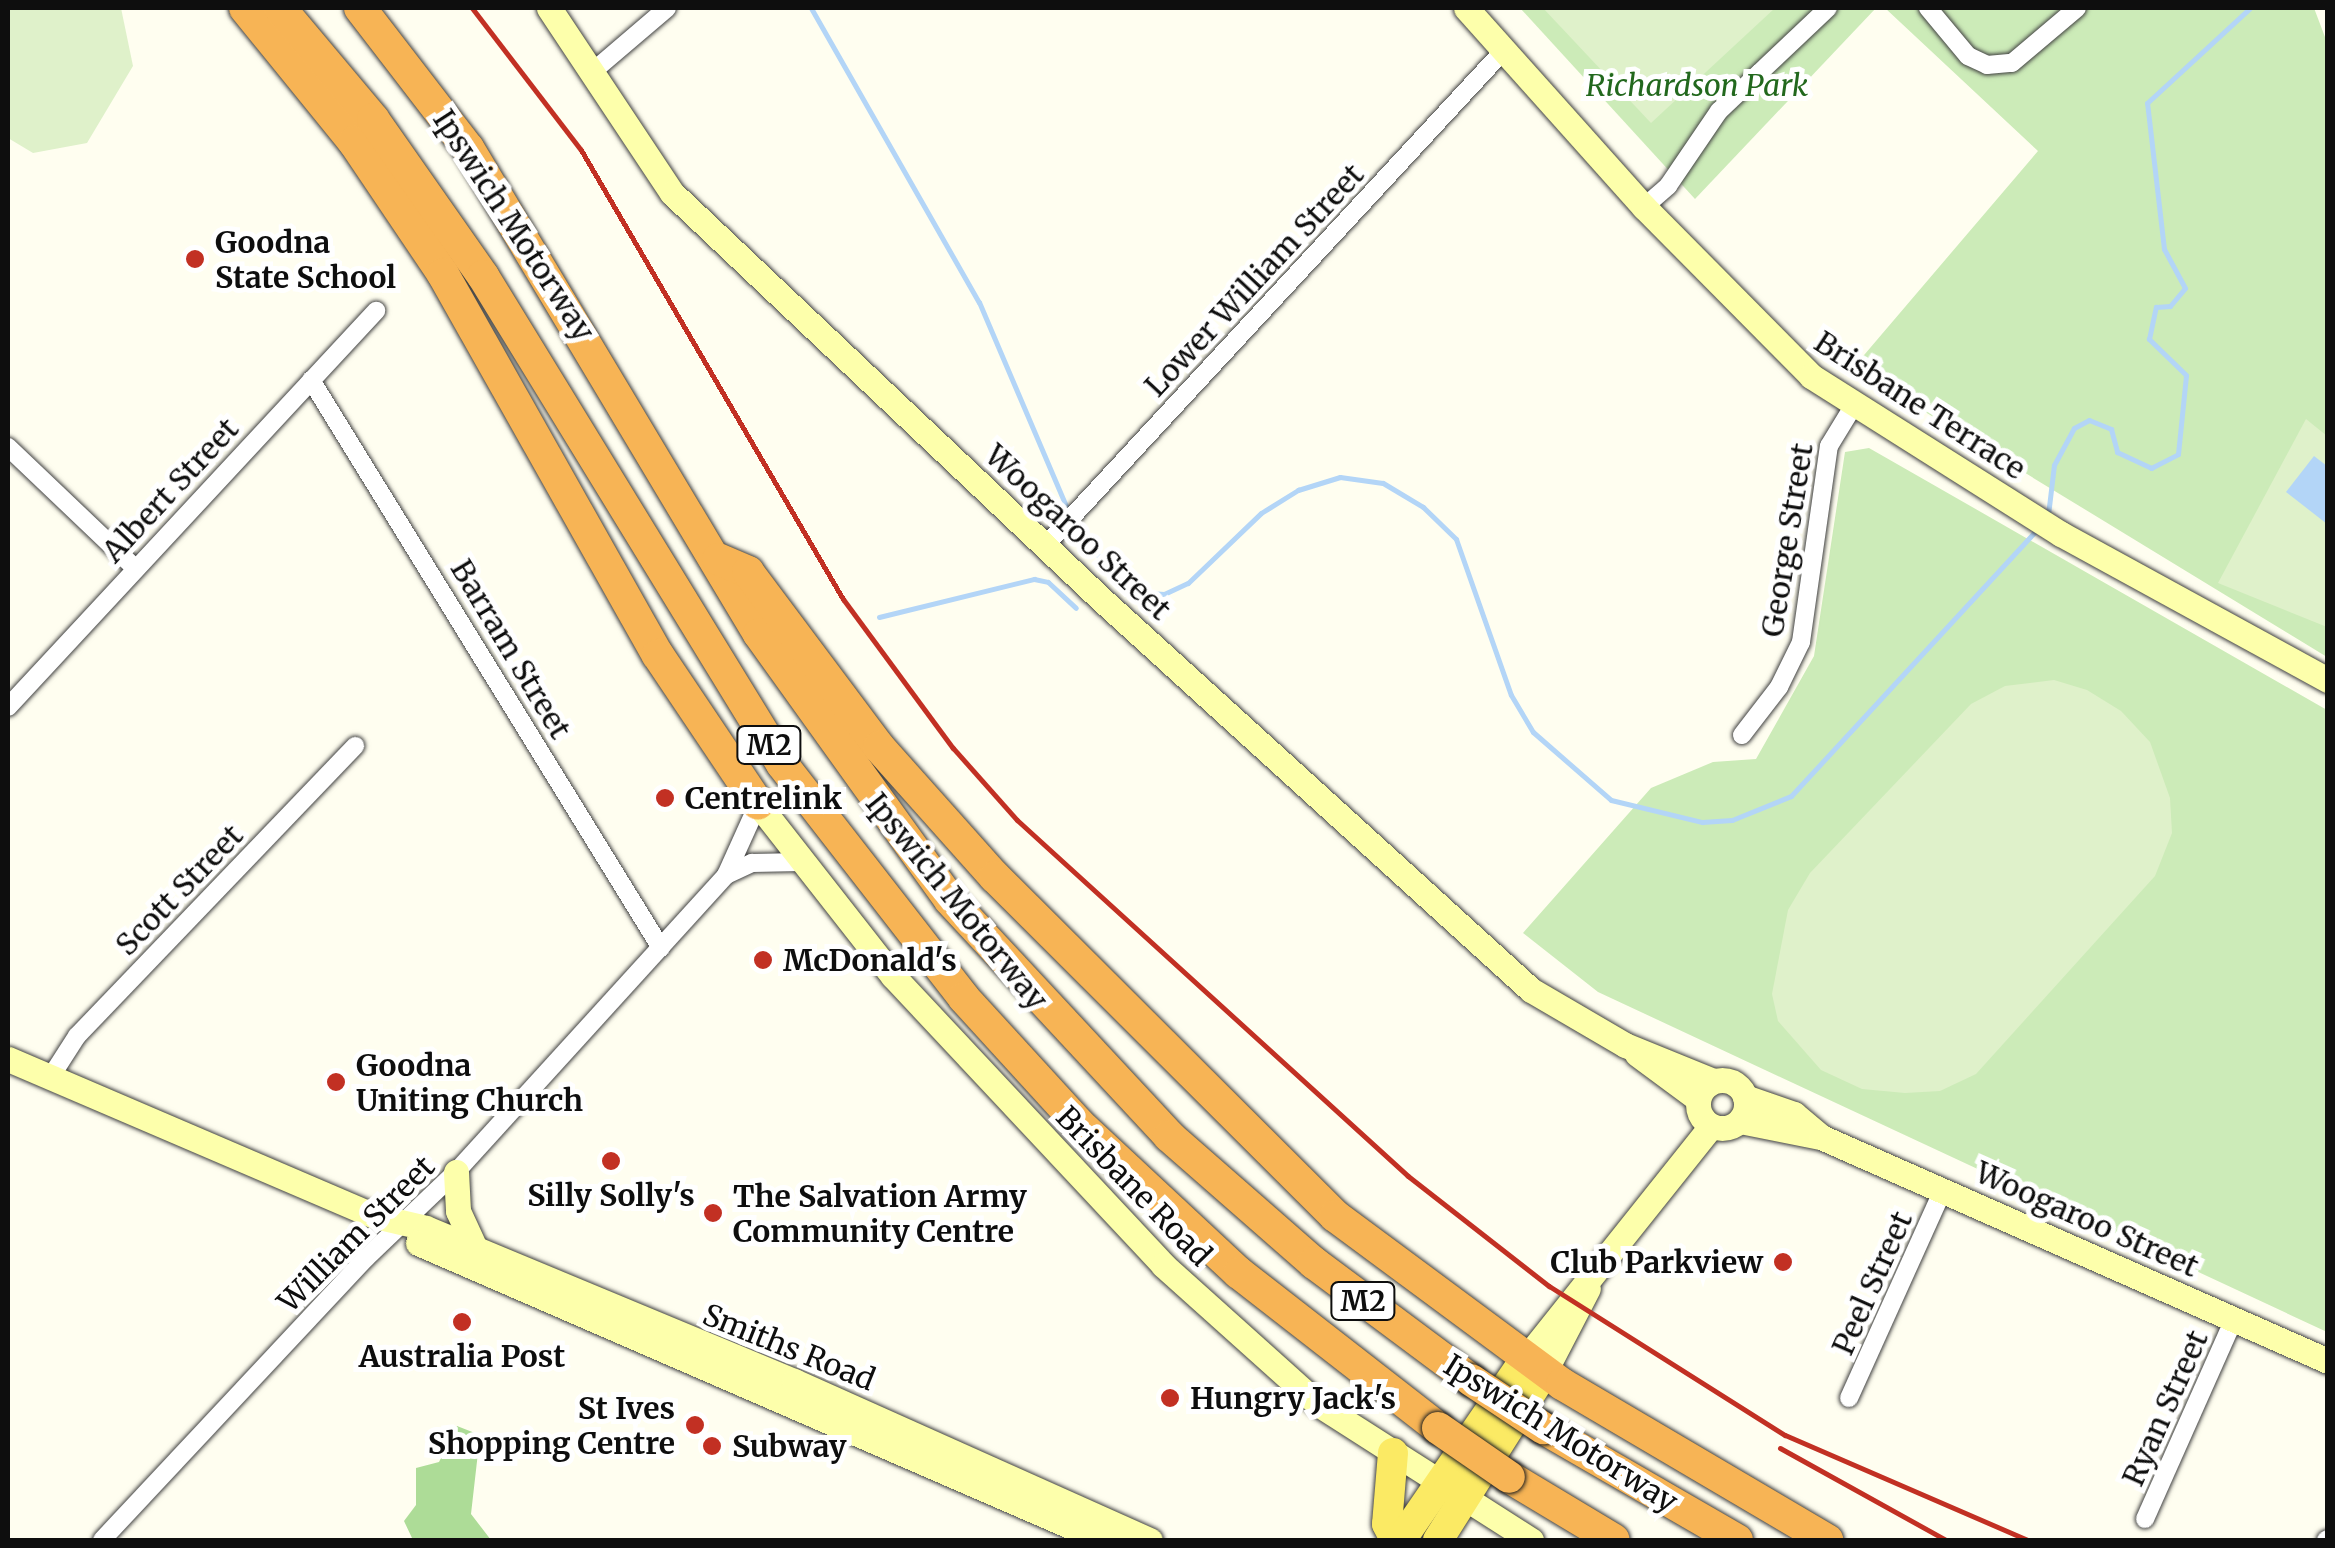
<!DOCTYPE html>
<html>
<head>
<meta charset="utf-8">
<style>
	body { margin:0 }
	#map { position:relative; width:2335px; height:1548px; overflow:hidden; background:#fffef0; font-family:Merriweather,serif }
	div>[style] { position:absolute }
	.green>* { inset:0; background:#ccebb8 }
	.forest>* { inset:0; background:#addc97 }
	.pitch>* { inset:0; background:#dff1ca }
	.water>* { inset:0; background:#b3d5f7 }
	.stream>* { height:5px; margin:-2.5px; padding:0 2.5px; transform-origin:2.5px; border-radius:2.5px; background:#b3d5f7 }
	.roads { filter:drop-shadow(0 0 2px #414141) drop-shadow(0 0 2px #414141) }
	.street>* { height:18px; margin:-9px; padding:0 9px; transform-origin:9px; border-radius:9px; background:#fff }
	.secondary>* { height:25px; margin:-12.5px; padding:0 12.5px; transform-origin:12.5px; border-radius:12.5px; background:#fdffab }
	.secondary>.ring { margin:-12.5px; padding:0; box-sizing:content-box; background:none; border:25px solid #fdffab; border-radius:50% }
	.primary>* { height:30px; margin:-15px; padding:0 15px; transform-origin:15px; border-radius:15px; background:#fbea64 }
	.highway>* { height:32px; margin:-16px; padding:0 16px; transform-origin:16px; border-radius:16px; background:#f7b455 }
	.rail>* { height:5px; margin:-2.5px; padding:0 2.5px; transform-origin:2.5px; border-radius:2.5px; background:#c23023 }
	.bridges { filter:drop-shadow(0 0 2px #1f1f1f) drop-shadow(0 0 2px #1f1f1f) }
	.highway-bridge>* { height:32px; margin:-16px; padding:0 16px; transform-origin:16px; border-radius:16px; background:#f7b455 }
	.dots>* { width:28px; height:28px; translate:-50% -50%; box-sizing:border-box; border:5px solid #fff; border-radius:50% }
	span { translate:-50% -50%; white-space:nowrap; text-align:center; line-height:1.15; -webkit-text-stroke:10px #fff; paint-order:stroke }
	.shield-label span { padding:2px 8px; background:#fff; border:2px solid; border-radius:8px; -webkit-text-stroke-width:0 }
	.shield-label { font-size:28px; color:#0e0e0e; font-weight:700 }
	.park-label { font-size:30px; color:#22681d; font-style:italic }
	.street-label { font-size:30px; color:#0e0e0e }
	.poi-label { font-size:30px; color:#0e0e0e; font-weight:700 }
	.left { translate:0 -50%; text-align:left }
	.right { translate:-100% -50%; text-align:right }
	.frame { position:absolute; inset:0; border:10px solid #0e0e0e; pointer-events:none }
</style>
</head>
<body>
<div id="map">
	<div class="green">
		<i style="clip-path:polygon(1520px 8px,1876px 8px,1695px 199px)"></i>
		<i style="clip-path:polygon(1885px 8px,2314px 8px,2328px 45px,2327px 657px,1853px 368px,2038px 151px)"></i>
		<i style="clip-path:polygon(1869px 448px,2327px 710px,2327px 1332px,1598px 992px,1523px 933px,1651px 788px,1713px 762px,1756px 759px,1814px 656px,1845px 452px)"></i>
	</div>
	<div class="forest">
		<i style="clip-path:polygon(457px 1426px,480px 1435px,471px 1514px,491px 1540px,412px 1538px,404px 1521px,416px 1505px,416px 1468px,439px 1462px)"></i>
	</div>
	<div class="pitch">
		<i style="clip-path:polygon(8px 8px,121px 8px,133px 66px,87px 143px,33px 153px,8px 138px)"></i>
		<i style="clip-path:polygon(1543px 8px,1775px 8px,1651px 123px)"></i>
		<i style="clip-path:polygon(2306px 419px,2327px 436px,2327px 627px,2218px 583px)"></i>
		<i style="clip-path:polygon(2054px 680px,2087px 690px,2121px 711px,2150px 742px,2170px 798px,2172px 833px,2155px 876px,1976px 1074px,1940px 1091px,1905px 1093px,1862px 1089px,1821px 1070px,1778px 1021px,1772px 994px,1788px 910px,1810px 873px,1971px 704px,2005px 686px)"></i>
	</div>
	<div class="water">
		<i style="clip-path:polygon(2314px 456px,2327px 466px,2327px 524px,2286px 492px)"></i>
	</div>
	<div class="stream">
		<i style="left:811px;top:8px;width:339px;rotate:60.3deg"></i>
		<i style="left:979px;top:302px;width:227px;rotate:66.9deg"></i>
		<i style="left:2048px;top:515px;width:50px;rotate:-83.2deg"></i>
		<i style="left:2054px;top:465px;width:42px;rotate:-61.6deg"></i>
		<i style="left:2074px;top:428px;width:17px;rotate:-28deg"></i>
		<i style="left:2089px;top:420px;width:24px;rotate:22deg"></i>
		<i style="left:2111px;top:429px;width:24px;rotate:75deg"></i>
		<i style="left:2117px;top:452px;width:38px;rotate:25deg"></i>
		<i style="left:2151px;top:468px;width:30px;rotate:-27deg"></i>
		<i style="left:2178px;top:454px;width:79px;rotate:-84.2deg"></i>
		<i style="left:2186px;top:375px;width:52px;rotate:-135.8deg"></i>
		<i style="left:2149px;top:339px;width:33px;rotate:-78deg"></i>
		<i style="left:2156px;top:307px;width:14px;rotate:-4deg"></i>
		<i style="left:2170px;top:306px;width:23px;rotate:-50deg"></i>
		<i style="left:2185px;top:288px;width:44px;rotate:-118.3deg"></i>
		<i style="left:2164px;top:249px;width:147px;rotate:-96.6deg"></i>
		<i style="left:2147px;top:103px;width:140px;rotate:-42.7deg"></i>
		<i style="left:1082px;top:532px;width:50px;rotate:55.7deg"></i>
		<i style="left:1110px;top:573px;width:31px;rotate:37deg"></i>
		<i style="left:1135px;top:592px;width:29px;rotate:4deg"></i>
		<i style="left:1164px;top:594px;width:26px;rotate:-25deg"></i>
		<i style="left:1188px;top:583px;width:101px;rotate:-43.8deg"></i>
		<i style="left:1261px;top:513px;width:44px;rotate:-31.9deg"></i>
		<i style="left:1298px;top:490px;width:44px;rotate:-17.2deg"></i>
		<i style="left:1340px;top:477px;width:43px;rotate:7.9deg"></i>
		<i style="left:1383px;top:483px;width:47px;rotate:31deg"></i>
		<i style="left:1423px;top:507px;width:46px;rotate:44.1deg"></i>
		<i style="left:1456px;top:539px;width:165px;rotate:70.6deg"></i>
		<i style="left:1511px;top:695px;width:43px;rotate:59.3deg"></i>
		<i style="left:1533px;top:732px;width:103px;rotate:41.1deg"></i>
		<i style="left:1611px;top:800px;width:94px;rotate:13.6deg"></i>
		<i style="left:1702px;top:822px;width:30px;rotate:-4deg"></i>
		<i style="left:1732px;top:820px;width:64px;rotate:-22.1deg"></i>
		<i style="left:1791px;top:796px;width:364px;rotate:-47.3deg"></i>
		<i style="left:879px;top:617px;width:160px;rotate:-13.8deg"></i>
		<i style="left:1034px;top:579px;width:14px;rotate:12deg"></i>
		<i style="left:1048px;top:582px;width:38px;rotate:43deg"></i>
	</div>
	<div class="roads">
		<div class="street">
			<i style="left:1928px;top:8px;width:62px;rotate:50.2deg"></i>
			<i style="left:1968px;top:56px;width:21px;rotate:25deg"></i>
			<i style="left:1987px;top:65px;width:25px;rotate:-5deg"></i>
			<i style="left:2012px;top:63px;width:85px;rotate:-40.2deg"></i>
			<i style="left:591px;top:73px;width:100px;rotate:-40.5deg"></i>
			<i style="left:1644px;top:207px;width:32px;rotate:-41deg"></i>
			<i style="left:1668px;top:186px;width:91px;rotate:-55.8deg"></i>
			<i style="left:1719px;top:111px;width:150px;rotate:-43.4deg"></i>
			<i style="left:311px;top:380px;width:667px;rotate:58.36deg"></i>
			<i style="left:8px;top:447px;width:175px;rotate:43.6deg"></i>
			<i style="left:1044px;top:547px;width:677px;rotate:-47.21deg"></i>
			<i style="left:8px;top:707px;width:541px;rotate:-47.1deg"></i>
			<i style="left:1742px;top:735px;width:61px;rotate:-52.4deg"></i>
			<i style="left:1779px;top:687px;width:50px;rotate:-63.9deg"></i>
			<i style="left:1801px;top:642px;width:198px;rotate:-81.9deg"></i>
			<i style="left:1829px;top:446px;width:48px;rotate:-58.6deg"></i>
			<i style="left:726px;top:875px;width:78px;rotate:-65.7deg"></i>
			<i style="left:50px;top:1078px;width:50px;rotate:-57.3deg"></i>
			<i style="left:77px;top:1036px;width:402px;rotate:-46.2deg"></i>
			<i style="left:1849px;top:1398px;width:228px;rotate:-65.7deg"></i>
			<i style="left:2145px;top:1519px;width:219px;rotate:-66deg"></i>
			<i style="left:102px;top:1540px;width:386px;rotate:-46.9deg"></i>
			<i style="left:366px;top:1258px;width:124px;rotate:-43.7deg"></i>
			<i style="left:456px;top:1172px;width:401px;rotate:-47.7deg"></i>
			<i style="left:726px;top:875px;width:29px;rotate:-25deg"></i>
			<i style="left:752px;top:863px;width:49px;rotate:-1.2deg"></i>
			<i style="left:2326px;top:1540px;width:2px;rotate:-27deg"></i>
		</div>
		<div class="secondary">
			<i style="left:549px;top:8px;width:222px;rotate:56.4deg"></i>
			<i style="left:672px;top:193px;width:591px;rotate:43.42deg"></i>
			<i style="left:1101px;top:599px;width:581px;rotate:42.28deg"></i>
			<i style="left:1531px;top:990px;width:109px;rotate:30.3deg"></i>
			<i style="left:1625px;top:1045px;width:95px;rotate:22.2deg"></i>
			<i style="left:1466px;top:8px;width:267px;rotate:48.2deg"></i>
			<i style="left:1644px;top:207px;width:238px;rotate:45.3deg"></i>
			<i style="left:1811px;top:376px;width:296px;rotate:32.3deg"></i>
			<i style="left:2061px;top:534px;width:304px;rotate:28.7deg"></i>
			<i style="left:758px;top:804px;width:219px;rotate:51.9deg"></i>
			<i style="left:893px;top:976px;width:396px;rotate:46.9deg"></i>
			<i style="left:1163px;top:1265px;width:208px;rotate:41.9deg"></i>
			<i style="left:1318px;top:1404px;width:253px;rotate:32.6deg"></i>
			<i style="left:1637px;top:1054px;width:76px;rotate:36.4deg"></i>
			<i style="left:8px;top:1059px;width:399px;rotate:23.2deg"></i>
			<i style="left:375px;top:1216px;width:52px;rotate:13.2deg"></i>
			<i style="left:426px;top:1228px;width:399px;rotate:22.6deg"></i>
			<i style="left:794px;top:1381px;width:390px;rotate:24.1deg"></i>
			<i class="ring" style="left:1698px;top:1080px;width:23px;height:23px"></i>
			<i style="left:1745px;top:1097px;width:52px;rotate:19.1deg"></i>
			<i style="left:1794px;top:1114px;width:33px;rotate:40deg"></i>
			<i style="left:1740px;top:1121px;width:83px;rotate:11.2deg"></i>
			<i style="left:1821px;top:1137px;width:554px;rotate:23.84deg"></i>
			<i style="left:456px;top:1172px;width:39px;rotate:87deg"></i>
			<i style="left:458px;top:1211px;width:41px;rotate:65.3deg"></i>
			<i style="left:418px;top:1243px;width:746px;rotate:23.47deg"></i>
			<i style="left:1526px;top:1358px;width:297px;rotate:-51.4deg"></i>
			<i style="left:1545px;top:1371px;width:93px;rotate:-62.6deg"></i>
		</div>
		<div class="primary">
			<i style="left:1393px;top:1453px;width:71px;rotate:94.8deg"></i>
			<i style="left:1387px;top:1524px;width:18px;rotate:63deg"></i>
			<i style="left:1401px;top:1540px;width:221px;rotate:-55.5deg"></i>
			<i style="left:1438px;top:1540px;width:200px;rotate:-57.7deg"></i>
		</div>
		<div class="highway">
			<i style="left:245px;top:8px;width:173px;rotate:50.9deg"></i>
			<i style="left:354px;top:142px;width:159px;rotate:56deg"></i>
			<i style="left:443px;top:274px;width:437px;rotate:60.6deg"></i>
			<i style="left:658px;top:655px;width:179px;rotate:56.1deg"></i>
			<i style="left:280px;top:8px;width:145px;rotate:50deg"></i>
			<i style="left:373px;top:119px;width:192px;rotate:55deg"></i>
			<i style="left:483px;top:276px;width:572px;rotate:58.5deg"></i>
			<i style="left:782px;top:764px;width:296px;rotate:52.1deg"></i>
			<i style="left:964px;top:998px;width:169px;rotate:47.6deg"></i>
			<i style="left:1078px;top:1123px;width:220px;rotate:43deg"></i>
			<i style="left:1239px;top:1273px;width:252px;rotate:37.9deg"></i>
			<i style="left:360px;top:8px;width:177px;rotate:52.4deg"></i>
			<i style="left:468px;top:148px;width:566px;rotate:59.09deg"></i>
			<i style="left:759px;top:634px;width:327px;rotate:54.3deg"></i>
			<i style="left:950px;top:900px;width:322px;rotate:47.1deg"></i>
			<i style="left:1169px;top:1136px;width:193px;rotate:41.2deg"></i>
			<i style="left:1314px;top:1263px;width:196px;rotate:36.7deg"></i>
			<i style="left:718px;top:559px;width:33px;rotate:23deg"></i>
			<i style="left:748px;top:572px;width:219px;rotate:53.2deg"></i>
			<i style="left:879px;top:747px;width:174px;rotate:48.3deg"></i>
			<i style="left:995px;top:877px;width:480px;rotate:44.9deg"></i>
			<i style="left:1335px;top:1216px;width:282px;rotate:36.5deg"></i>
			<i style="left:1562px;top:1384px;width:308px;rotate:30.5deg"></i>
			<i style="left:1543px;top:1428px;width:224px;rotate:30deg"></i>
			<i style="left:1509px;top:1477px;width:122px;rotate:31deg"></i>
		</div>
	</div>
	<div class="rail">
		<i style="left:472px;top:8px;width:179px;rotate:52.5deg"></i>
		<i style="left:581px;top:150px;width:520px;rotate:59.74deg"></i>
		<i style="left:843px;top:599px;width:185px;rotate:53.6deg"></i>
		<i style="left:953px;top:748px;width:96px;rotate:48.4deg"></i>
		<i style="left:1017px;top:820px;width:529px;rotate:42.32deg"></i>
		<i style="left:1408px;top:1176px;width:179px;rotate:38deg"></i>
		<i style="left:1549px;top:1286px;width:279px;rotate:32.3deg"></i>
		<i style="left:1785px;top:1435px;width:265px;rotate:23.4deg"></i>
		<i style="left:1780px;top:1448px;width:190px;rotate:29deg"></i>
	</div>
	<div class="bridges">
		<div class="highway-bridge">
			<i style="left:1471px;top:1380px;width:87px;rotate:33.7deg"></i>
			<i style="left:1438px;top:1428px;width:86px;rotate:34.6deg"></i>
		</div>
	</div>
	<div class="dots">
		<i style="left:195px;top:259px;background:#c23023"></i>
		<i style="left:665px;top:798px;background:#c23023"></i>
		<i style="left:763px;top:960px;background:#c23023"></i>
		<i style="left:336px;top:1082px;background:#c23023"></i>
		<i style="left:611px;top:1161px;background:#c23023"></i>
		<i style="left:713px;top:1213px;background:#c23023"></i>
		<i style="left:1783px;top:1262px;background:#c23023"></i>
		<i style="left:462px;top:1322px;background:#c23023"></i>
		<i style="left:1170px;top:1398px;background:#c23023"></i>
		<i style="left:695px;top:1425px;background:#c23023"></i>
		<i style="left:712px;top:1446px;background:#c23023"></i>
	</div>
	<div class="shield-label">
		<span style="left:769px;top:745px">M2</span>
		<span style="left:1363px;top:1301px">M2</span>
	</div>
	<div class="park-label">
		<span style="left:1697px;top:85px">Richardson Park</span>
	</div>
	<div class="street-label">
		<span style="left:514px;top:225px;rotate:57deg">Ipswich Motorway</span>
		<span style="left:1254px;top:280px;rotate:-47deg">Lower William Street</span>
		<span style="left:1920px;top:405px;rotate:33deg">Brisbane Terrace</span>
		<span style="left:170px;top:490px;rotate:-47deg">Albert Street</span>
		<span style="left:1078px;top:532px;rotate:43deg">Woogaroo Street</span>
		<span style="left:1787px;top:540px;rotate:-81deg">George Street</span>
		<span style="left:511px;top:649px;rotate:59deg">Barram Street</span>
		<span style="left:179px;top:890px;rotate:-46deg">Scott Street</span>
		<span style="left:957px;top:901px;rotate:51deg">Ipswich Motorway</span>
		<span style="left:1134px;top:1186px;rotate:46deg">Brisbane Road</span>
		<span style="left:2087px;top:1219px;rotate:24deg">Woogaroo Street</span>
		<span style="left:356px;top:1234px;rotate:-45deg">William Street</span>
		<span style="left:1872px;top:1283px;rotate:-66deg">Peel Street</span>
		<span style="left:789px;top:1347px;rotate:22deg">Smiths Road</span>
		<span style="left:2165px;top:1408px;rotate:-66deg">Ryan Street</span>
		<span style="left:1561px;top:1433px;rotate:32deg">Ipswich Motorway</span>
	</div>
	<div class="poi-label">
		<span class="left" style="left:215px;top:259px">Goodna<br>State School</span>
		<span class="left" style="left:685px;top:798px">Centrelink</span>
		<span class="left" style="left:783px;top:960px">McDonald's</span>
		<span class="left" style="left:356px;top:1082px">Goodna<br>Uniting Church</span>
		<span style="left:611px;top:1195px">Silly Solly's</span>
		<span class="left" style="left:733px;top:1213px">The Salvation Army<br>Community Centre</span>
		<span class="right" style="left:1763px;top:1262px">Club Parkview</span>
		<span style="left:462px;top:1356px">Australia Post</span>
		<span class="left" style="left:1190px;top:1398px">Hungry Jack's</span>
		<span class="right" style="left:675px;top:1425px">St Ives<br>Shopping Centre</span>
		<span class="left" style="left:732px;top:1446px">Subway</span>
	</div>
	<div class="frame"></div>
</div>
</body>
</html>
